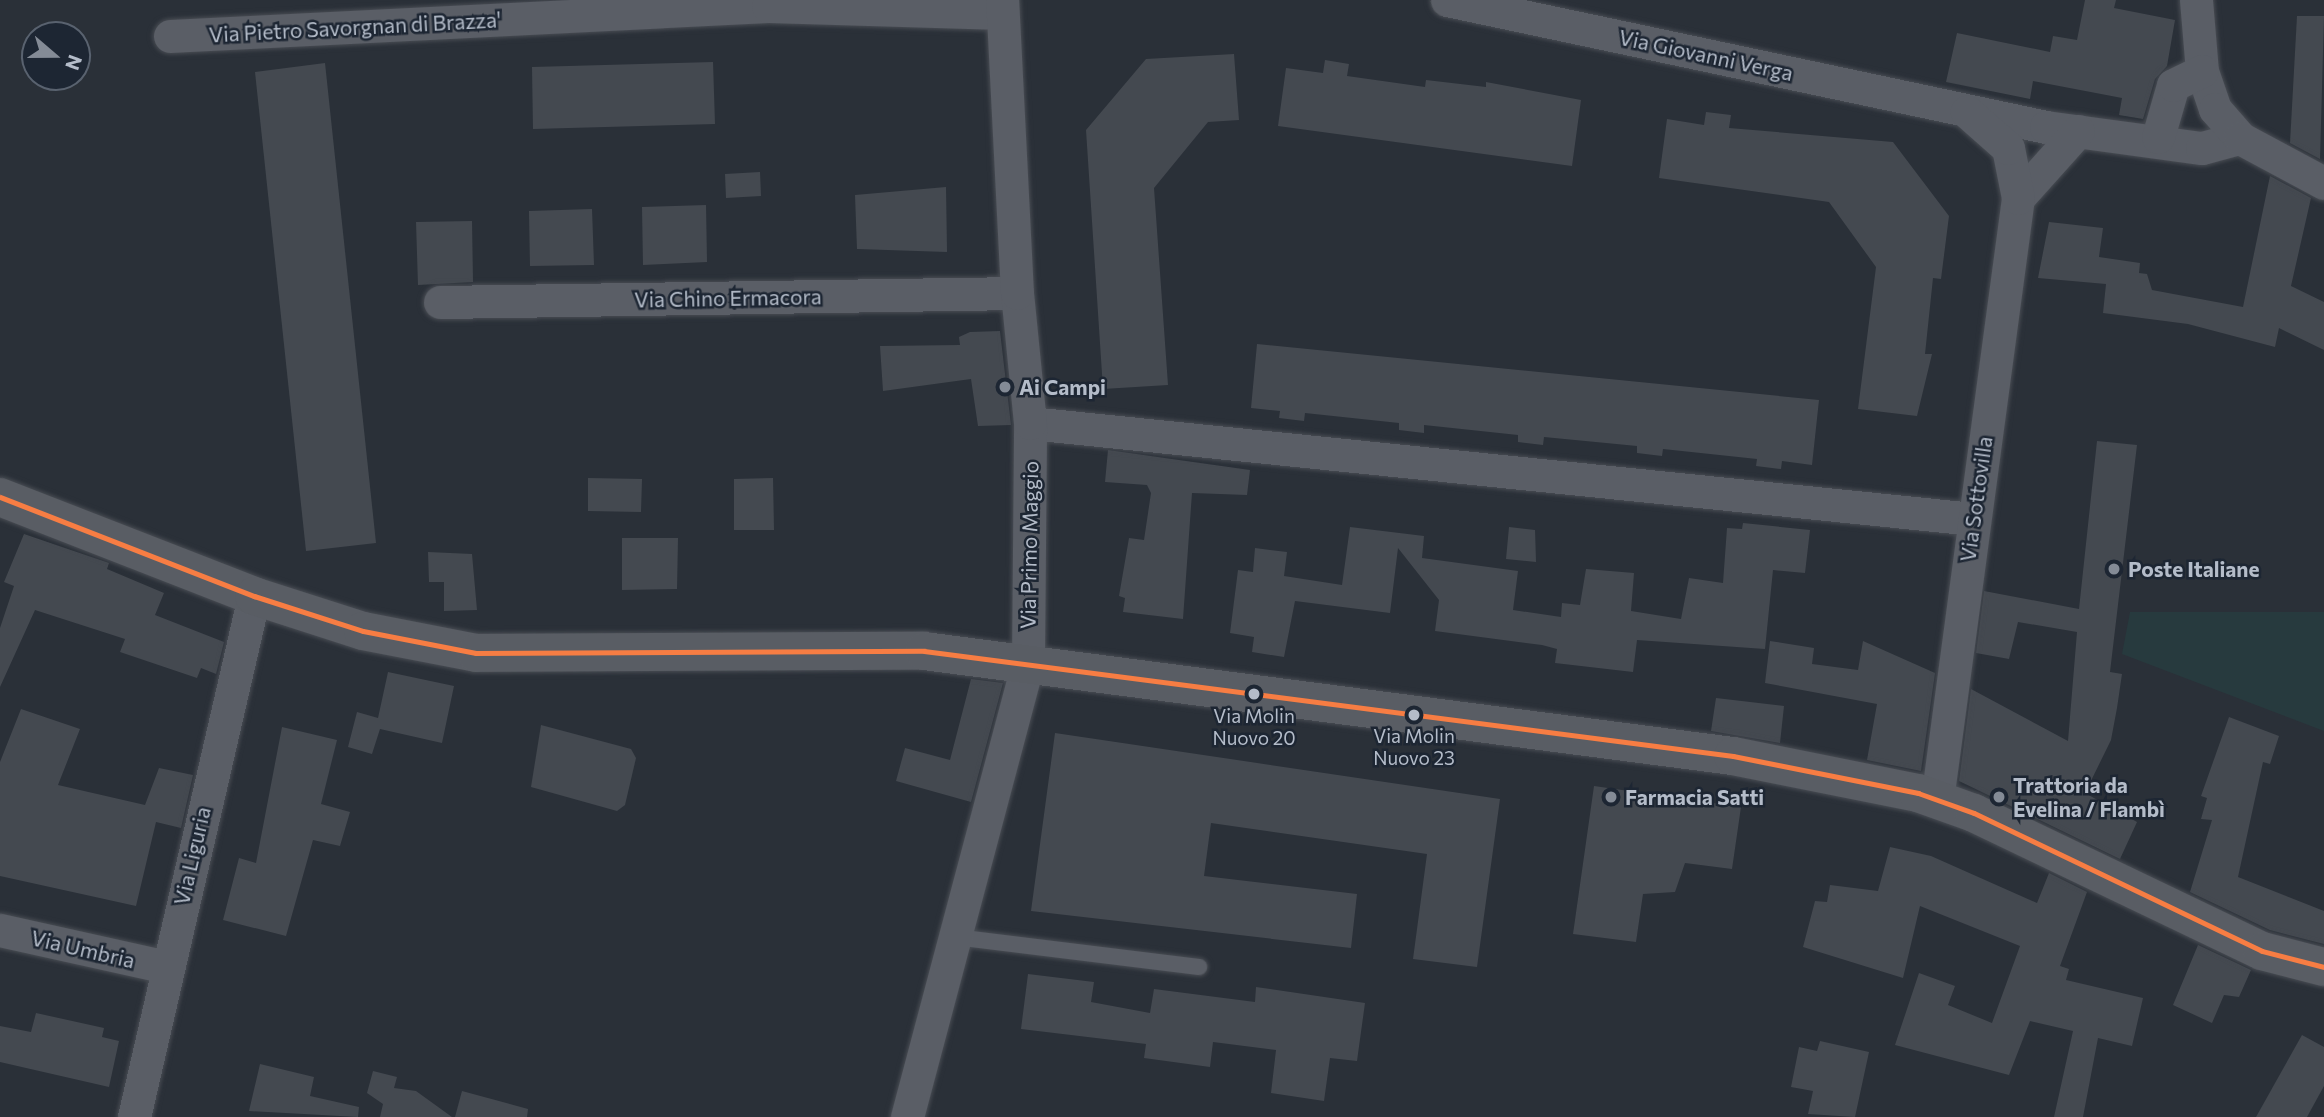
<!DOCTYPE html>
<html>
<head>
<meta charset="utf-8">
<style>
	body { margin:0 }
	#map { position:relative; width:2324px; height:1117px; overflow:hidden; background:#2a3038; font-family:Commissioner,sans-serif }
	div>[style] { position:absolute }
	.green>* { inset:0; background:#273a3e }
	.building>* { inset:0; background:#444950 }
	.roads { filter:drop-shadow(0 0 2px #484c53) drop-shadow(0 0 2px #484c53) }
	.lane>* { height:16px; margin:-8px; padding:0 8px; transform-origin:8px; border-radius:8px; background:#5a5e66 }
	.street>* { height:33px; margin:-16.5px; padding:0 16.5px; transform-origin:16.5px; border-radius:16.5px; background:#5a5e66 }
	.secondary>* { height:38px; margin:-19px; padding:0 19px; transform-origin:19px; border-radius:19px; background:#595d64 }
	.bus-1>* { height:5px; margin:-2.5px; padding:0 2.5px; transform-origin:2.5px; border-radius:2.5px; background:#f77d43 }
	.dots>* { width:19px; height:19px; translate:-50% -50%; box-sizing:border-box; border:4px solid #1d2633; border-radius:50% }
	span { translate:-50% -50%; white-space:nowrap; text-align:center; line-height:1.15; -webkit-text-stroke:5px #1d2633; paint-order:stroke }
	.bus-label { font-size:19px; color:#b4bcc9 }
	.street-label { font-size:21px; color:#b4bcc9 }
	.poi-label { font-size:21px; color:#b4bcc9; font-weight:700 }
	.left { translate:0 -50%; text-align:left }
	.north { position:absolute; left:21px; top:21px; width:70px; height:70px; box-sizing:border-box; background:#1d2633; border:2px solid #59626f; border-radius:50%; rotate:110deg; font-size:19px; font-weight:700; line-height:28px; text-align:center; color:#b4bcc9 }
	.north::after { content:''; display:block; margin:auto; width:24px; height:32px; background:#848b96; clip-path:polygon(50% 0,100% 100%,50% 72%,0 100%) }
</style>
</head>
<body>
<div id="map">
	<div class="green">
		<i style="clip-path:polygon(2130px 612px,2324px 612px,2324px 731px,2122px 654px)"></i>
	</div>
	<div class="building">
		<i style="clip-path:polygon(2085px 0,2116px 0,2114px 8px,2175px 20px,2167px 66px,2155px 79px,2143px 119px,2119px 115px,2122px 98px,2033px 81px,2030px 99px,1946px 82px,1957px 33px,2050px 52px,2053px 36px,2077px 40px)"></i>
		<i style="clip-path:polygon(2297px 16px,2324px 16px,2320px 159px,2290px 143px)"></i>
		<i style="clip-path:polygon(1234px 54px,1239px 120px,1208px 122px,1154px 188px,1168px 385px,1103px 389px,1086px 130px,1146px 59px)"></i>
		<i style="clip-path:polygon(1325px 60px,1349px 64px,1347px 76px,1425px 87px,1426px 80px,1486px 87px,1486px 82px,1581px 100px,1572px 166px,1278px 126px,1286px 68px,1323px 73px)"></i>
		<i style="clip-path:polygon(713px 62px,715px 124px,533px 129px,532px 67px)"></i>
		<i style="clip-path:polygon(325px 63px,376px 543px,306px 551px,255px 72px)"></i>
		<i style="clip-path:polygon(1706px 112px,1731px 115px,1729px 128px,1893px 142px,1949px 216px,1941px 279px,1933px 278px,1925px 354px,1932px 354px,1917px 416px,1858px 409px,1876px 267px,1829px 202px,1659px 178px,1667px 119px,1704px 125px)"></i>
		<i style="clip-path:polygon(760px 172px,761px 196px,726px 198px,725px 174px)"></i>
		<i style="clip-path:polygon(2270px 176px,2311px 198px,2291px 286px,2324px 302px,2324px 350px,2279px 328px,2275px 347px,2188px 324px,2103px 313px,2106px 284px,2038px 278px,2049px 222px,2103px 228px,2099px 257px,2140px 263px,2139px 273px,2147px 274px,2152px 290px,2243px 307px)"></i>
		<i style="clip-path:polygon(946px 187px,947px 252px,857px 249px,855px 195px)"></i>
		<i style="clip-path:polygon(706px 205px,707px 262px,643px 265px,642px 207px)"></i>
		<i style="clip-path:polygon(592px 209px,594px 265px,530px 266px,529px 211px)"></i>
		<i style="clip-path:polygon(472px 221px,473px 282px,418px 285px,416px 222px)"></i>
		<i style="clip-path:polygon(1000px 331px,1011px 425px,978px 426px,971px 379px,883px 391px,880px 346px,960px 345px,959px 337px,970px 332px)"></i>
		<i style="clip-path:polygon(1257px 344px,1819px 400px,1812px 465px,1782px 461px,1781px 469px,1756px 466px,1757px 459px,1663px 449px,1662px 456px,1637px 453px,1637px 446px,1544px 437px,1543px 445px,1518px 442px,1518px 435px,1424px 425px,1424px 433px,1399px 430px,1399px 423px,1305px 413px,1304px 421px,1279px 418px,1280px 411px,1251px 408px)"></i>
		<i style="clip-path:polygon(2097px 441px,2137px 445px,2110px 672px,2122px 674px,2117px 708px,2111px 740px,2085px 793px,2137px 822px,2120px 859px,1959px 781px,1971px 689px,2068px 741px,2077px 632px,2018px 622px,2009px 659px,1976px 653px,1984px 591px,2079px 609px)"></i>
		<i style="clip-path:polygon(1108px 450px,1250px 470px,1247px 495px,1192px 493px,1183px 619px,1123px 612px,1125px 598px,1119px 596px,1129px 538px,1144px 540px,1151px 493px,1147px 485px,1105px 482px)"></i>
		<i style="clip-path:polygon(588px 478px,642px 479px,641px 512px,588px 511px)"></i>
		<i style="clip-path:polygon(773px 478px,774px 530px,734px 530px,734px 479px)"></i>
		<i style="clip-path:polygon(1743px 523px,1810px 530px,1805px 573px,1773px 570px,1765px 649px,1637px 640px,1633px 672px,1555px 663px,1557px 649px,1542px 645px,1435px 631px,1439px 600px,1398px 548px,1390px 613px,1295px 601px,1284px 657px,1252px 652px,1254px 637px,1230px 633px,1238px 570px,1253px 572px,1255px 548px,1287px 552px,1284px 576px,1342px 585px,1350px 527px,1424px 536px,1422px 558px,1518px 571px,1513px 610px,1561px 617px,1562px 603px,1580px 605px,1586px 569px,1634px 573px,1631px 611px,1681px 619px,1689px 578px,1723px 583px,1727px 528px,1742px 529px)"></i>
		<i style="clip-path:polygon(1509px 527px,1535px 530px,1536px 562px,1506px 559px)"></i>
		<i style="clip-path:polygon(24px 534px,109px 563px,107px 569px,164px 593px,155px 615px,224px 642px,216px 674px,201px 668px,197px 678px,120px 652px,125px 639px,35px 610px,0 687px,0 628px,14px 586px,4px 582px)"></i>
		<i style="clip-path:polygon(622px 538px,678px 538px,677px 589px,622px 590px)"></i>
		<i style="clip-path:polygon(428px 552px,472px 554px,477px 610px,444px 611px,444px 582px,429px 582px)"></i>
		<i style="clip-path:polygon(1770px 641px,1814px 648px,1812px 664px,1858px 670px,1863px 641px,1935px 673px,1921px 771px,1867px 760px,1877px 704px,1765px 683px)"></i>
		<i style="clip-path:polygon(388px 672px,454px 686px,442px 743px,380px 729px,372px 754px,348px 747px,357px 712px,378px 718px)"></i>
		<i style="clip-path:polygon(971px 679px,1003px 683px,971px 802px,896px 781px,905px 748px,950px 760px)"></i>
		<i style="clip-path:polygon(1716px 698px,1784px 706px,1780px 743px,1711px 731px)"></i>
		<i style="clip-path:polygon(21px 709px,80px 729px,58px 785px,145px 805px,159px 768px,193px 775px,181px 828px,156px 822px,136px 906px,0 876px,0 762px)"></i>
		<i style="clip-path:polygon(2229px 717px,2279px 736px,2270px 764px,2263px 762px,2238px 877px,2324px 911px,2324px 944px,2270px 930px,2190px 892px,2212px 820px,2201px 819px,2207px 798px,2201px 796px)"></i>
		<i style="clip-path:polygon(541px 725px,631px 749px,636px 758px,625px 805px,617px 811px,531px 787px)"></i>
		<i style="clip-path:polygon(282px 727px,337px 740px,321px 804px,350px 812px,340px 846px,313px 840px,286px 936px,223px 920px,239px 858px,256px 863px)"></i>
		<i style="clip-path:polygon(1055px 733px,1500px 799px,1477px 967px,1413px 959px,1427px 854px,1211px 823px,1204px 876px,1357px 894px,1351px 948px,1031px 911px)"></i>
		<i style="clip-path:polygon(1594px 786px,1741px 807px,1732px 869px,1685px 863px,1675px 892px,1643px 894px,1636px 942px,1573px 934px)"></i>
		<i style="clip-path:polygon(1890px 847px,1931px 856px,2037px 903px,2049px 873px,2087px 892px,2060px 966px,2069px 969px,2066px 980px,2143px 998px,2132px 1046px,2098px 1038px,2083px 1117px,2054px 1117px,2073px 1031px,2030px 1021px,2009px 1075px,1895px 1045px,1919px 973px,1955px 986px,1948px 1005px,1992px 1023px,2020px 946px,1920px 906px,1903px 978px,1803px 947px,1815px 901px,1827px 902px,1830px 885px,1878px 891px)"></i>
		<i style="clip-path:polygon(2198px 945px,2251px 970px,2239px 997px,2224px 995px,2212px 1023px,2173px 1005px)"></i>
		<i style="clip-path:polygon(1028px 974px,1094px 982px,1091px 1002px,1150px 1013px,1154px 989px,1255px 1002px,1256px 987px,1365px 1003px,1357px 1061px,1330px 1058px,1324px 1101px,1271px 1093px,1276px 1050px,1213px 1042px,1210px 1067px,1144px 1058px,1146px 1044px,1021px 1029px)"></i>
		<i style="clip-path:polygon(36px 1013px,104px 1028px,102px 1037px,119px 1041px,109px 1087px,0 1062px,0 1026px,31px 1032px)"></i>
		<i style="clip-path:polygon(2302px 1035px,2324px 1047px,2324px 1086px,2307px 1117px,2256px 1117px)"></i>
		<i style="clip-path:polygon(1820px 1041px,1869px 1052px,1855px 1117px,1808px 1114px,1813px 1091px,1791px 1087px,1799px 1047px,1817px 1051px)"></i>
		<i style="clip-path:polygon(260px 1064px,314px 1077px,310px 1096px,359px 1107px,358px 1117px,249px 1111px)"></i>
		<i style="clip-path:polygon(373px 1071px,397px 1077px,394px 1088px,416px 1091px,452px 1117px,380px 1117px,383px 1104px,367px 1093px)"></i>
		<i style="clip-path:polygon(462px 1091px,528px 1109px,527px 1117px,455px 1117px)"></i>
	</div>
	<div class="roads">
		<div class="lane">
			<i style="left:955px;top:937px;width:246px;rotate:7deg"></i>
		</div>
		<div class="street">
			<i style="left:1447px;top:0;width:612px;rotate:11.97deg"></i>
			<i style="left:2046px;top:127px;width:157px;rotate:7.7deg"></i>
			<i style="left:2202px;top:148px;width:39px;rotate:-15deg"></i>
			<i style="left:2196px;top:0;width:71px;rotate:85.2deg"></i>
			<i style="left:2202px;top:71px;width:40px;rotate:71.1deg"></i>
			<i style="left:2215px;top:109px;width:38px;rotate:49deg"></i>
			<i style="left:2240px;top:138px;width:95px;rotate:28.2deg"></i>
			<i style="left:170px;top:36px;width:599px;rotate:-2.87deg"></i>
			<i style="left:768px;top:6px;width:234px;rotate:1.7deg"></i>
			<i style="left:2158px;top:137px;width:54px;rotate:-73.9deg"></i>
			<i style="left:2173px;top:85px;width:32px;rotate:-26deg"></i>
			<i style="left:2018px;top:198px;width:90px;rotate:-48.2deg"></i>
			<i style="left:440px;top:302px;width:577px;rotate:-0.89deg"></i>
			<i style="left:1030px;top:423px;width:948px;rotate:5.81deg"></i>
			<i style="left:1937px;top:800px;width:607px;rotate:-82.34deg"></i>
			<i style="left:2018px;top:198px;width:51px;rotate:-101.3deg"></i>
			<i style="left:2008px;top:148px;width:55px;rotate:-138.7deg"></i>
			<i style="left:0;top:930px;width:171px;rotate:12.5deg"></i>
			<i style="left:134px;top:1117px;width:535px;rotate:-77.03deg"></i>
			<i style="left:907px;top:1117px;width:470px;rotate:-75.1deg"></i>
			<i style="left:1028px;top:663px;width:240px;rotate:-89.5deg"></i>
			<i style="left:1030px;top:423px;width:131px;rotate:-95.7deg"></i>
			<i style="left:1017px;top:293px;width:293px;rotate:-92.9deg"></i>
		</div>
		<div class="secondary">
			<i style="left:0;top:497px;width:273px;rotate:21.3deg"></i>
			<i style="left:254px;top:596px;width:114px;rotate:17.8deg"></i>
			<i style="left:363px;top:631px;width:115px;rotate:11deg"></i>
			<i style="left:476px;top:653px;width:448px;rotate:-0.3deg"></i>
			<i style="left:924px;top:651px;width:816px;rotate:7.4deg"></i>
			<i style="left:1733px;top:756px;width:189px;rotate:11.3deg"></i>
			<i style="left:1918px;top:793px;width:59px;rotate:19.7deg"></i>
			<i style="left:1974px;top:813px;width:319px;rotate:25.6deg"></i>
			<i style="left:2262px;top:951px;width:64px;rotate:14.5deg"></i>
		</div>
	</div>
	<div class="bus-1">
		<i style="left:0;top:497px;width:273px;rotate:21.3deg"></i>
		<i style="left:254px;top:596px;width:114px;rotate:17.8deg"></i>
		<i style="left:363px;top:631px;width:115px;rotate:11deg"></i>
		<i style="left:476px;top:653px;width:448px;rotate:-0.3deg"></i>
		<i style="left:924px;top:651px;width:816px;rotate:7.4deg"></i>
		<i style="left:1733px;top:756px;width:189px;rotate:11.3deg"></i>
		<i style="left:1918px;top:793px;width:59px;rotate:19.7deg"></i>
		<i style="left:1974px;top:813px;width:319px;rotate:25.6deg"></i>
		<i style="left:2262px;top:951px;width:64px;rotate:14.5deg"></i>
	</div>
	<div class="dots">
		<i style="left:1005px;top:387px;background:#848b96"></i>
		<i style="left:2114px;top:569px;background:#848b96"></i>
		<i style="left:1254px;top:694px;background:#b4bcc9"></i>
		<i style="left:1414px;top:715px;background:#b4bcc9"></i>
		<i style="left:1611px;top:797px;background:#848b96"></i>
		<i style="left:1999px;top:797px;background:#848b96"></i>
	</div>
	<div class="bus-label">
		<span style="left:1254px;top:727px">Via Molin<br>Nuovo 20</span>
		<span style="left:1414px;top:747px">Via Molin<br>Nuovo 23</span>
	</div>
	<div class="street-label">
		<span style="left:355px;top:27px;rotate:-3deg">Via Pietro Savorgnan di Brazza'</span>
		<span style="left:1706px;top:55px;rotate:12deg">Via Giovanni Verga</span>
		<span style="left:728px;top:298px;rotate:-1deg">Via Chino Ermacora</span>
		<span style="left:1976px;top:499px;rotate:-82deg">Via Sottovilla</span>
		<span style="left:1029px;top:545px;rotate:-89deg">Via Primo Maggio</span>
		<span style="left:192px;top:856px;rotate:-77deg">Via Liguria</span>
		<span style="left:83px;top:949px;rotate:13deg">Via Umbria</span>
	</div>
	<div class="poi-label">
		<span class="left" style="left:1019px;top:387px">Ai Campi</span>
		<span class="left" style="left:2128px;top:569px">Poste Italiane</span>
		<span class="left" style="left:2013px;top:797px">Trattoria da<br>Evelina / Flambì</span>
		<span class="left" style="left:1625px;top:797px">Farmacia Satti</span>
	</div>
	<div class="north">N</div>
</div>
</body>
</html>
